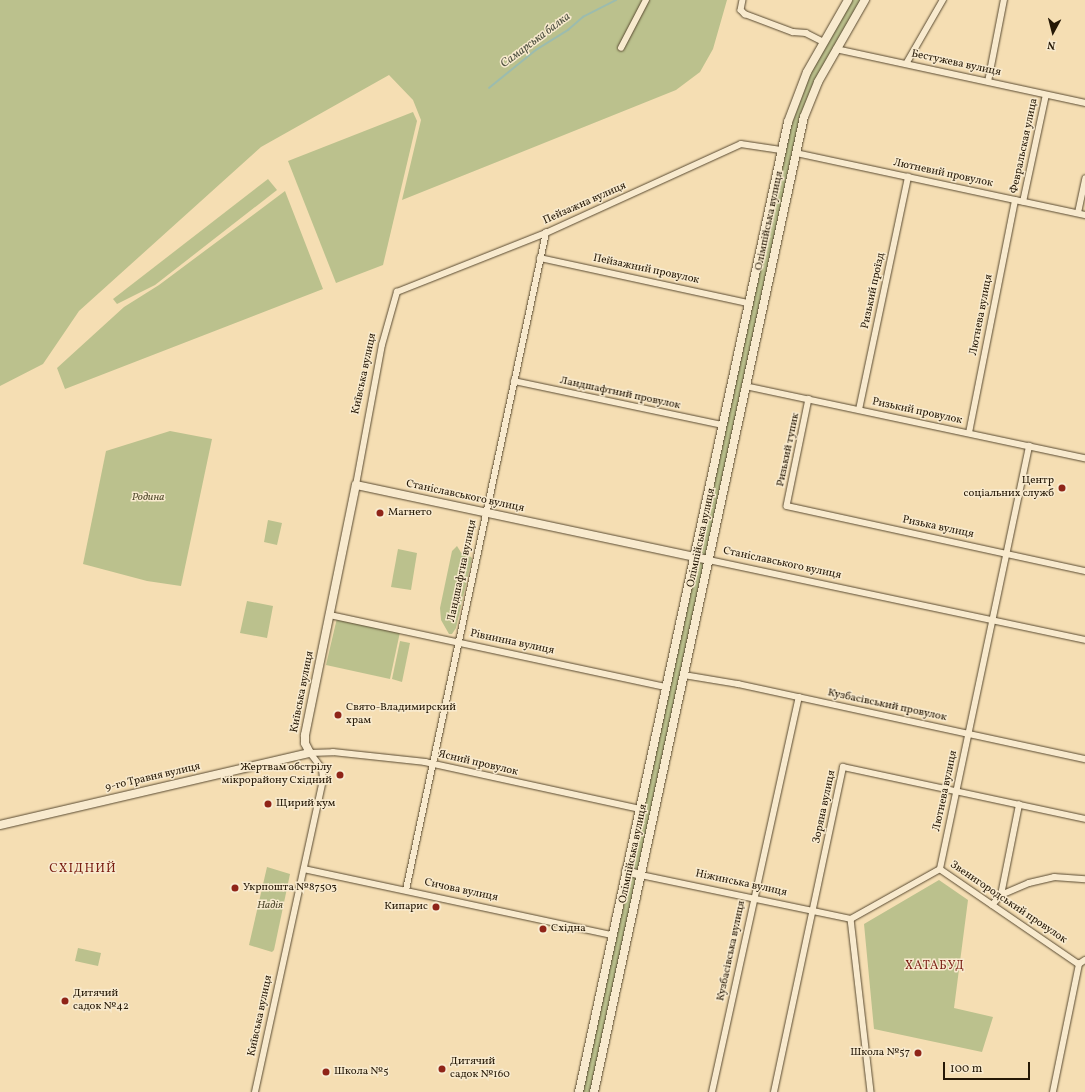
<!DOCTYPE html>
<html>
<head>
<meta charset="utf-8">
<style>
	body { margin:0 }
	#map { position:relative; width:1085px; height:1092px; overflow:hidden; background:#f5deb3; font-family:Vollkorn,serif }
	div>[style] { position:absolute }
	.green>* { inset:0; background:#bbc18d }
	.stream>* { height:1.5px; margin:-0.75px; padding:0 0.75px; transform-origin:0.75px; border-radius:0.75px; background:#9cbcae }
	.roads { filter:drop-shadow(0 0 1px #594a31) drop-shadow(0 0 1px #594a31) }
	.street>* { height:5.5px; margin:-2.75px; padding:0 2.75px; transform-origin:2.75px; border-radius:2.75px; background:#f8eace }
	.secondary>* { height:8px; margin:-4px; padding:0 4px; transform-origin:4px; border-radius:4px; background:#f8eace }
	.dots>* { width:11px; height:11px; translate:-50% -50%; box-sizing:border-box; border:2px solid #f8eace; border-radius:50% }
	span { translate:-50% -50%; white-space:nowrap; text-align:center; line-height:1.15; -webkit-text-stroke:3px #f8eace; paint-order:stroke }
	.street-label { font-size:11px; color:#251806 }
	.poi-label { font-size:11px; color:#251806 }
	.right { translate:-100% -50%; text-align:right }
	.left { translate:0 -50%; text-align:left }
	.park-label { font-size:11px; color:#524b2e; font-style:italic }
	.water-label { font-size:12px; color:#4f5141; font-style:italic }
	.neighbourhood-label { font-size:12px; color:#7a1f14; letter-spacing:1px }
	.quarter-label { font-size:13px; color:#7a1f14; letter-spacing:1px }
	.north { position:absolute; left:1033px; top:12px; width:40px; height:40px; -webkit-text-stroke:3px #f8eace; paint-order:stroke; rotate:187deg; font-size:11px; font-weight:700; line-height:16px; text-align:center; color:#251806 }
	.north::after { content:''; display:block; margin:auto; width:14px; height:18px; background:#251806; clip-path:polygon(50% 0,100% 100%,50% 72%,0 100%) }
	.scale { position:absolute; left:943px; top:1062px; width:87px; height:18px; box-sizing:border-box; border:2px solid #251806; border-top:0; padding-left:5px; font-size:12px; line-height:14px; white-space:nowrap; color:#251806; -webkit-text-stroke:3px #f8eace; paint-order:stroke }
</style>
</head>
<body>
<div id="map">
	<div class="green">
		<i style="clip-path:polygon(0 0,727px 0,713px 49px,700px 72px,676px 90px,402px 200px,421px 120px,413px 100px,389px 75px,261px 147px,79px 311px,43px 364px,0 386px)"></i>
		<i style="clip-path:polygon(848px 0,865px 0,810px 98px,594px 1092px,579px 1092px,792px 108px)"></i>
		<i style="clip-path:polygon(413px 112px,417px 121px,383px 265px,336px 283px,288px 161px)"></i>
		<i style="clip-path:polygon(268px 179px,277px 190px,155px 285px,117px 304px,113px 299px)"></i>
		<i style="clip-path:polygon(285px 191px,323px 289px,65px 389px,57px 368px,124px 307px,159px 285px)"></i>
		<i style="clip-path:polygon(170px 431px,212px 439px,181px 586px,147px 581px,83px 564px,106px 451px)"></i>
		<i style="clip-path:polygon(268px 520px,282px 523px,277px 545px,264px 542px)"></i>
		<i style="clip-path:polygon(457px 546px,462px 554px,467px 554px,472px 558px,456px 628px,452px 634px,449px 634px,441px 620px,440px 608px,452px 551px)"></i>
		<i style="clip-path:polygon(398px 549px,417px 553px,411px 590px,391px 587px)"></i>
		<i style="clip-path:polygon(247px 601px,273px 606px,267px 638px,240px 633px)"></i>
		<i style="clip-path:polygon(337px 618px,400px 632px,390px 679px,326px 665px)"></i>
		<i style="clip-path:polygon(400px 641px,410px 643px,402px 682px,392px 679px)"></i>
		<i style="clip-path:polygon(267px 867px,290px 874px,274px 950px,272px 952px,249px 945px)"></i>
		<i style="clip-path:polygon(939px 880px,968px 900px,954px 1008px,993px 1017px,982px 1052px,874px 1029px,864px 924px)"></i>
		<i style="clip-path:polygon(78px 948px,101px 953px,98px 966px,75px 961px)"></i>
	</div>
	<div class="stream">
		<i style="left:489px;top:88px;width:60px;rotate:-39deg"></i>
		<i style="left:536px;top:50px;width:38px;rotate:-32deg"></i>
		<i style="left:568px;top:30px;width:20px;rotate:-41deg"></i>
		<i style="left:583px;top:17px;width:37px;rotate:-27deg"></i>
	</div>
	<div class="roads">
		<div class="street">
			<i style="left:743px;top:0;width:10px;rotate:101deg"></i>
			<i style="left:741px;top:10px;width:6px;rotate:45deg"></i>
			<i style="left:745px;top:14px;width:51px;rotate:20.6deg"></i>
			<i style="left:793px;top:32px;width:13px;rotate:4deg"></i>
			<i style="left:806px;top:33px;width:20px;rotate:27deg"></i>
			<i style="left:621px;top:48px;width:54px;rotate:-62.5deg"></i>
			<i style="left:836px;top:49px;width:255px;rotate:12.2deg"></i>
			<i style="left:906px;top:64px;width:74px;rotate:-60deg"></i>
			<i style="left:988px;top:82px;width:84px;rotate:-79deg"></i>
			<i style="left:796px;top:153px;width:296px;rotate:12.1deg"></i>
			<i style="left:1023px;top:202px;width:109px;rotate:-77.9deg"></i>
			<i style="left:1078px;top:213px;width:35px;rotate:-78deg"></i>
			<i style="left:540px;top:258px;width:213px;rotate:12.2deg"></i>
			<i style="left:514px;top:381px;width:213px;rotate:11.9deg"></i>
			<i style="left:745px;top:386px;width:348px;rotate:12deg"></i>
			<i style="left:809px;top:399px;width:109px;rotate:101.6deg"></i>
			<i style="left:787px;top:506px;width:305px;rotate:12.3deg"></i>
			<i style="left:859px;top:410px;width:238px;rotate:-78.1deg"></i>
			<i style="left:969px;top:433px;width:237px;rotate:-78.8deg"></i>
			<i style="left:356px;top:485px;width:142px;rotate:-79.5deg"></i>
			<i style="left:382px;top:345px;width:55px;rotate:-74.2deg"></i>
			<i style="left:397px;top:292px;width:160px;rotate:-21.6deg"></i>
			<i style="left:546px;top:233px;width:214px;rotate:-24.5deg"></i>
			<i style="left:741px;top:144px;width:40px;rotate:8.5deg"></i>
			<i style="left:709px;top:560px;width:384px;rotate:12deg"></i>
			<i style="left:330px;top:615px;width:344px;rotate:12.1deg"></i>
			<i style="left:684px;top:675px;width:55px;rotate:9.5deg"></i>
			<i style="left:738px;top:684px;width:355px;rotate:12.2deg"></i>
			<i style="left:310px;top:753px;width:23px;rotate:-2deg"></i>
			<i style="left:333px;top:752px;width:93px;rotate:6.2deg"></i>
			<i style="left:425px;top:762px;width:220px;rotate:12.3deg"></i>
			<i style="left:304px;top:869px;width:316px;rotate:12.1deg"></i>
			<i style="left:940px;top:869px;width:168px;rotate:34.4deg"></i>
			<i style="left:641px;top:875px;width:215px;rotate:11.8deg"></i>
			<i style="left:406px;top:890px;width:672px;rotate:-77.97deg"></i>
			<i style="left:1001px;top:895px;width:92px;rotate:-78.7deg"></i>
			<i style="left:992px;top:905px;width:13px;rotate:-48deg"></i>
			<i style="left:1001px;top:895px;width:30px;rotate:-23deg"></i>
			<i style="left:1029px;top:883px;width:26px;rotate:-13deg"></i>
			<i style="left:1054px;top:877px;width:31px;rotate:4deg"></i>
			<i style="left:851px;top:919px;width:102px;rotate:-29.3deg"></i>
			<i style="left:940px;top:869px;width:432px;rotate:-78.1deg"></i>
			<i style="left:851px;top:919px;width:174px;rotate:83.4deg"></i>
			<i style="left:1079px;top:964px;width:7px;rotate:-34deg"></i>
			<i style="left:255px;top:1092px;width:320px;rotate:-77.7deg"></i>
			<i style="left:323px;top:779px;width:10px;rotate:-96deg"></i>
			<i style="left:322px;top:769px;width:20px;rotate:-127deg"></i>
			<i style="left:712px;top:1092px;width:404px;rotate:-77.6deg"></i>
			<i style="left:774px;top:1092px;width:332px;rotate:-78deg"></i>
			<i style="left:843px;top:767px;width:248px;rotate:12.1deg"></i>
			<i style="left:1053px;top:1092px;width:131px;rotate:-78.5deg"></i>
		</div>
		<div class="secondary">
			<i style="left:0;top:825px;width:318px;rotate:-13.1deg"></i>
			<i style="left:310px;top:753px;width:11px;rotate:-117deg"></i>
			<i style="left:305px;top:743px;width:8px;rotate:-90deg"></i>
			<i style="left:305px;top:735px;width:255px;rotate:-78.5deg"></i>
			<i style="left:356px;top:485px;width:361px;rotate:12deg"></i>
			<i style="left:626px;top:871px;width:16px;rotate:15deg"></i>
			<i style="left:579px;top:1092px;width:992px;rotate:-77.84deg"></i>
			<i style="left:788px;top:122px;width:53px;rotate:-69.2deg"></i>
			<i style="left:807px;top:72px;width:83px;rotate:-60.3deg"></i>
			<i style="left:594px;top:1092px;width:997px;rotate:-77.85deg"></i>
			<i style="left:804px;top:117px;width:38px;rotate:-68deg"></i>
			<i style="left:818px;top:82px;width:95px;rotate:-60.2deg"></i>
		</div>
	</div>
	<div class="dots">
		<i style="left:1062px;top:488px;background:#8f2418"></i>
		<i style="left:380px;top:513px;background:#8f2418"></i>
		<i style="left:338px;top:715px;background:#8f2418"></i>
		<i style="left:340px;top:775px;background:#8f2418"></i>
		<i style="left:268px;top:804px;background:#8f2418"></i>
		<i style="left:235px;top:888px;background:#8f2418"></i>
		<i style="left:436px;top:907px;background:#8f2418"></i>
		<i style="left:543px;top:929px;background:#8f2418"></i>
		<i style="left:65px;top:1001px;background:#8f2418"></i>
		<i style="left:918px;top:1053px;background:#8f2418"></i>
		<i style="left:442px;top:1069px;background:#8f2418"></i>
		<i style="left:326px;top:1072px;background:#8f2418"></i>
	</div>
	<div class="street-label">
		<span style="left:956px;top:64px;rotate:12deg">Бестужева вулиця</span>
		<span style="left:1025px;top:146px;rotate:-78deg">Февральская улица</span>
		<span style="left:943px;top:174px;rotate:12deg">Лютневий провулок</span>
		<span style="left:585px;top:204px;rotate:-24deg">Пейзажна вулиця</span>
		<span style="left:770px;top:221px;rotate:-78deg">Олімпійська вулиця</span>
		<span style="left:646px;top:270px;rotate:12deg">Пейзажний провулок</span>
		<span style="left:874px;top:291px;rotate:-78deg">Ризький проїзд</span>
		<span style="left:982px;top:315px;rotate:-79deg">Лютнева вулиця</span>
		<span style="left:365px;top:374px;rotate:-78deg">Київська вулиця</span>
		<span style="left:620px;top:394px;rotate:12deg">Ландшафтний провулок</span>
		<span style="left:917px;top:412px;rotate:12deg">Ризький провулок</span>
		<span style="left:789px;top:450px;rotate:-78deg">Ризький тупик</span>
		<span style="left:465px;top:497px;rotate:12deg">Станіславського вулиця</span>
		<span style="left:938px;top:528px;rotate:12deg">Ризька вулиця</span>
		<span style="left:702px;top:538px;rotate:-78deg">Олімпійська вулиця</span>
		<span style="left:782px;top:564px;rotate:12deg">Станіславського вулиця</span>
		<span style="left:463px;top:571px;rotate:-78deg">Ландшафтна вулиця</span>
		<span style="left:512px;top:643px;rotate:12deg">Рівнинна вулиця</span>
		<span style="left:303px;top:692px;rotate:-79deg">Київська вулиця</span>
		<span style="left:887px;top:706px;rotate:12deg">Кузбасівський провулок</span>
		<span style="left:478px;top:764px;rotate:13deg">Ясний провулок</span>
		<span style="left:153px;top:778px;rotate:-13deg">9-го Травня вулиця</span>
		<span style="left:946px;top:791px;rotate:-78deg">Лютнева вулиця</span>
		<span style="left:825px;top:807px;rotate:-78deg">Зоряна вулиця</span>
		<span style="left:634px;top:854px;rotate:-78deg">Олімпійська вулиця</span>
		<span style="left:741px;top:884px;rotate:12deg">Ніжинська вулиця</span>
		<span style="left:461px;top:891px;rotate:12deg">Сичова вулиця</span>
		<span style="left:1008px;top:903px;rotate:34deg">Звенигородський провулок</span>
		<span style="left:732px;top:951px;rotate:-78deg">Кузбасівська вулиця</span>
		<span style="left:261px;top:1016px;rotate:-78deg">Київська вулиця</span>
	</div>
	<div class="poi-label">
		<span class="right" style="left:1054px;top:488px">Центр<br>соціальних служб</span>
		<span class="left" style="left:388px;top:513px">Магнето</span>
		<span class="left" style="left:346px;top:715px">Свято-Владимирский<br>храм</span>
		<span class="right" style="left:332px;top:775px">Жертвам обстрілу<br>мікрорайону Східний</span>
		<span class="left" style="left:276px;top:804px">Щирий кум</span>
		<span class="left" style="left:243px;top:888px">Укрпошта №87503</span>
		<span class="right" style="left:428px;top:907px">Кипарис</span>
		<span class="left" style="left:551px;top:929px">Східна</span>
		<span class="left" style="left:73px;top:1001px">Дитячий<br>садок №42</span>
		<span class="right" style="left:910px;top:1053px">Школа №57</span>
		<span class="left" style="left:450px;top:1069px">Дитячий<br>садок №160</span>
		<span class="left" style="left:334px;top:1072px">Школа №5</span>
	</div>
	<div class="park-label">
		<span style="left:148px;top:498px">Родина</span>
		<span style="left:270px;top:906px">Надія</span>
	</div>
	<div class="water-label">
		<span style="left:536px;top:41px;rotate:-37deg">Самарська балка</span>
	</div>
	<div class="neighbourhood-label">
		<span style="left:935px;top:967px">ХАТАБУД</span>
	</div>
	<div class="quarter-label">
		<span style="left:83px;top:869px">СХІДНИЙ</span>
	</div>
	<div class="north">N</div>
	<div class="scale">100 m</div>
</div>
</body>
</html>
